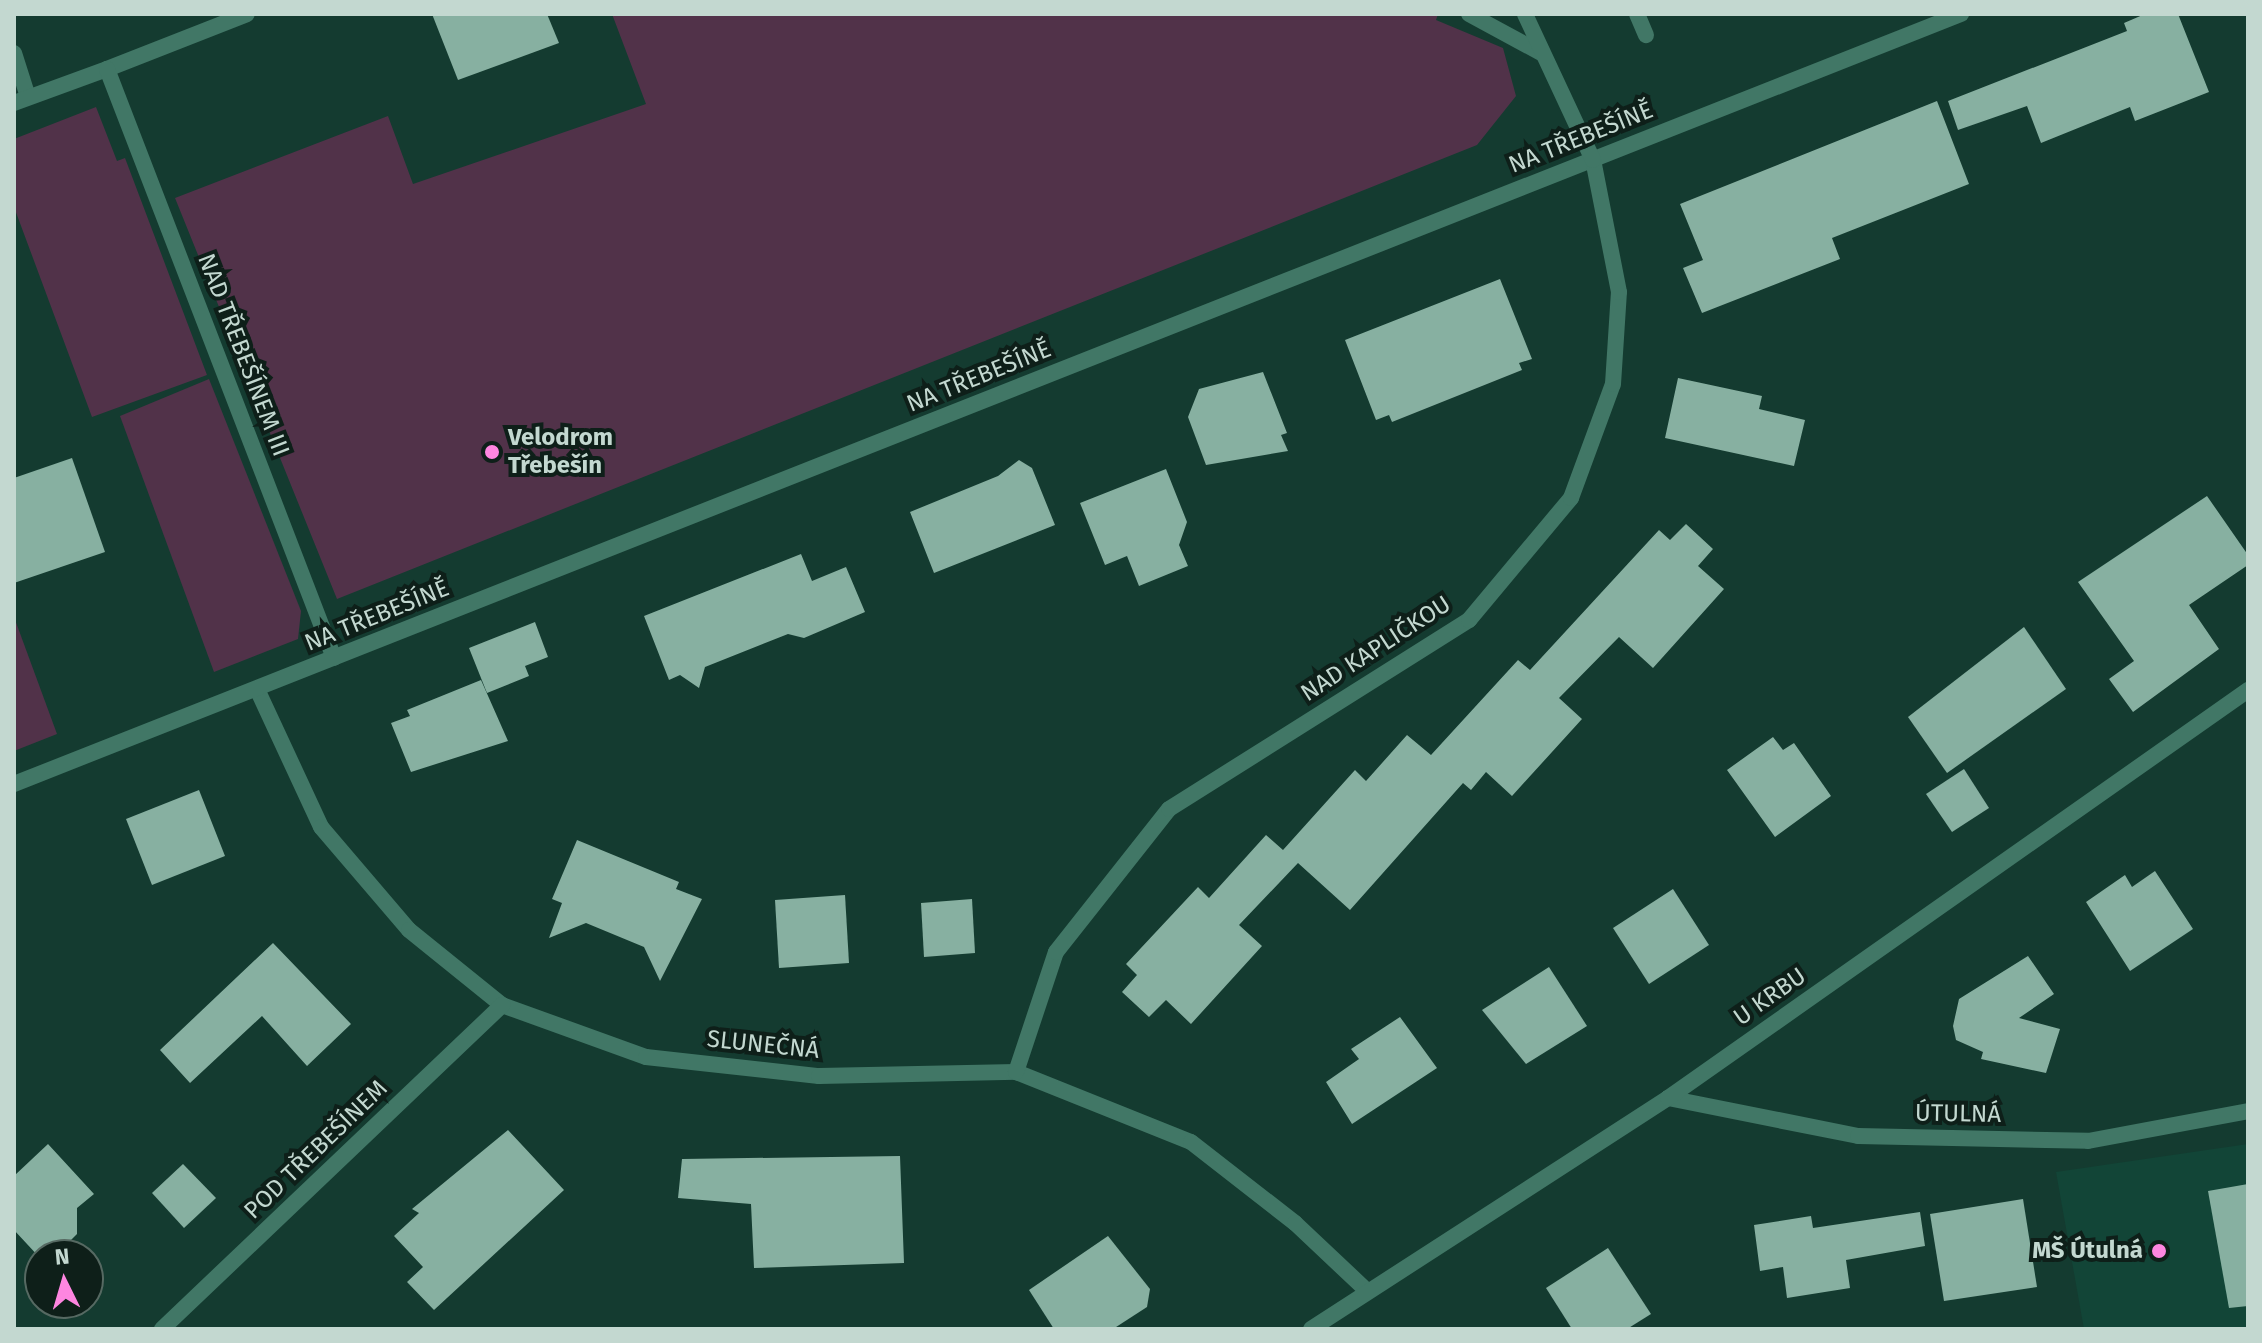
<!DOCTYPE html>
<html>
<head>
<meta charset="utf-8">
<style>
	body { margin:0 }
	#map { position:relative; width:2262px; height:1343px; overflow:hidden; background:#143b30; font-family:"Fira Sans",sans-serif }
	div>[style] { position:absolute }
	.built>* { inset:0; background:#124537 }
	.green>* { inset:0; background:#513249 }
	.building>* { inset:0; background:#87b0a1 }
	.service>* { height:16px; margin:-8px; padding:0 8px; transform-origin:8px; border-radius:8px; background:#417766 }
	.minor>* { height:16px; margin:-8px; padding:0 8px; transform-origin:8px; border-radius:8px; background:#417766 }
	.dots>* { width:22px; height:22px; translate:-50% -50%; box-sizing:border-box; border:4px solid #0e1f19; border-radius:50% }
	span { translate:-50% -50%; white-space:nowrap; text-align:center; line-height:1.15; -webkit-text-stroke:8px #0e1f19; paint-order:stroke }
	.street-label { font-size:24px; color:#c3d8d0 }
	.poi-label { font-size:24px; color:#c3d8d0; font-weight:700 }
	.left { translate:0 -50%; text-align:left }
	.right { translate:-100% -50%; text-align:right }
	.frame { position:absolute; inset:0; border:16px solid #c3d8d0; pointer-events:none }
	.north { position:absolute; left:24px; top:1239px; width:80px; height:80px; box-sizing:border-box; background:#0e1f19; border:2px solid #566962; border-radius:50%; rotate:355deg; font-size:22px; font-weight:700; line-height:32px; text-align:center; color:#c3d8d0 }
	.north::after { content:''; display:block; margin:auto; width:28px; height:36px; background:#fe86e0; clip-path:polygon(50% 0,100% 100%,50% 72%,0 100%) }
</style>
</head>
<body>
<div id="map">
	<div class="built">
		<i style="clip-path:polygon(2248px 1144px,2248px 1329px,2084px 1329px,2056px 1172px)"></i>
	</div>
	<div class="green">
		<i style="clip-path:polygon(612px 14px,1438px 14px,1436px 20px,1503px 48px,1516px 96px,1477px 145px,337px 599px,175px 198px,388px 116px,413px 184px,646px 104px)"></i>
		<i style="clip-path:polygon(96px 107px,117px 161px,125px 158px,207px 375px,92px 417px,14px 207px,14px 139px)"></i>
		<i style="clip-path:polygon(209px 379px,301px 611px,298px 639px,214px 672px,120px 416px)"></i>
		<i style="clip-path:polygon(14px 617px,57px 734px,14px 751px)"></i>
	</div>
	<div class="building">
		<i style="clip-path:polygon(432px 14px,547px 14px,559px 43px,458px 80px)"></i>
		<i style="clip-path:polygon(2145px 14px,2178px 14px,2209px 92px,2135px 121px,2130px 107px,2041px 143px,2027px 106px,1958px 130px,1948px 101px,2127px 31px,2124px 23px)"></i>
		<i style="clip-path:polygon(1937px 101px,1969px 184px,1832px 238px,1840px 259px,1702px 313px,1683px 268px,1703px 260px,1680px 204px)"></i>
		<i style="clip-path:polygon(1500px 279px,1532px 359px,1519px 363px,1522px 370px,1392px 422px,1389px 415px,1376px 420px,1345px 340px)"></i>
		<i style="clip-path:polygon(1263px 372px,1287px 433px,1281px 435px,1288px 451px,1206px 465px,1188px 417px,1199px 389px)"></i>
		<i style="clip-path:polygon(1678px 378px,1762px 396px,1759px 409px,1805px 420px,1794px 466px,1665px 438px)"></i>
		<i style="clip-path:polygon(72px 458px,105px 552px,14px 583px,14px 478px)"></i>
		<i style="clip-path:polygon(1019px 460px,1032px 468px,1055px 525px,934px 573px,910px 512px,998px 476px)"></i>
		<i style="clip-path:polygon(1166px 469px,1187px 522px,1179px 545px,1188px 566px,1139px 586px,1127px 556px,1105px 565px,1080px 503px)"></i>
		<i style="clip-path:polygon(2207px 496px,2248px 555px,2248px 565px,2189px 605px,2219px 649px,2133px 712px,2109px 679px,2134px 661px,2078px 582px)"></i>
		<i style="clip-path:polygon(1686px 524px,1713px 549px,1698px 566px,1724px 589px,1653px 668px,1619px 637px,1559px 698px,1582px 719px,1512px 796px,1486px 772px,1471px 790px,1463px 783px,1350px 910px,1298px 863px,1239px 925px,1262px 946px,1191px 1024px,1166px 1000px,1149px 1017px,1122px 992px,1137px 975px,1126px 964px,1198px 887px,1209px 898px,1266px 835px,1283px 850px,1355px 770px,1366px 781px,1407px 735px,1431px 755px,1518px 660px,1530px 670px,1659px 530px,1670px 540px)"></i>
		<i style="clip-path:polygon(801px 554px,812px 581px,846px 567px,865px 612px,804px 638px,788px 634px,705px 667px,699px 688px,680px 675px,669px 680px,644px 616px)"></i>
		<i style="clip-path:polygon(535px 622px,548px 657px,525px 666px,529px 676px,487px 693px,469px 648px)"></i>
		<i style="clip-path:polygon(2024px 627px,2066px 689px,1947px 773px,1908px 717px)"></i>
		<i style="clip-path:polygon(481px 680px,508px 741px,411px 772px,391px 723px,410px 716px,407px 710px)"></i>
		<i style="clip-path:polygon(1773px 737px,1783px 750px,1794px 743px,1831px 796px,1775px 837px,1727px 770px)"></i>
		<i style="clip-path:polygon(1964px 769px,1989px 808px,1952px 832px,1926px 794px)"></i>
		<i style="clip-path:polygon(199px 790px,225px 856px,152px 885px,126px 819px)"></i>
		<i style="clip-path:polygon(577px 840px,679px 882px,676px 889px,702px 899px,660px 981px,644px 947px,586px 923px,549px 938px,562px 903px,552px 899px)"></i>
		<i style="clip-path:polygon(2155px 871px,2193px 929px,2130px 971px,2086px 902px,2125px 875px,2132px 887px)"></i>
		<i style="clip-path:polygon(1673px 889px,1709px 945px,1649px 984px,1613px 928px)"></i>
		<i style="clip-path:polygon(845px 895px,849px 963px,779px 968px,775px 900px)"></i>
		<i style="clip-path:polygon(972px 899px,975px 953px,924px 957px,921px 903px)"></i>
		<i style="clip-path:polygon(273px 943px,351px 1024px,307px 1066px,262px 1016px,190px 1083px,160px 1050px)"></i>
		<i style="clip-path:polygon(2028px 956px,2054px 994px,2019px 1018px,2060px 1029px,2046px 1073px,1981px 1059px,1983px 1052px,1956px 1040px,1953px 1026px,1959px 999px)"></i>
		<i style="clip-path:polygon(1549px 967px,1587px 1026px,1526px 1064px,1482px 1010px)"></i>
		<i style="clip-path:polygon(1400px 1017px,1437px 1068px,1352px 1124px,1326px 1082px,1359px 1059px,1351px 1049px)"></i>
		<i style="clip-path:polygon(508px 1130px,564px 1190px,434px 1310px,407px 1282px,423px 1267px,394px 1236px,419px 1213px,412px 1209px)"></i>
		<i style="clip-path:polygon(48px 1144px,94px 1194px,77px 1208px,77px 1234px,56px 1255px,40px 1258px,14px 1230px,14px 1176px)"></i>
		<i style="clip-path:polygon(900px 1156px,904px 1263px,754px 1268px,751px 1204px,678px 1198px,682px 1159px)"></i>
		<i style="clip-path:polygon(183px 1164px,216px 1198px,184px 1228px,152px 1193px)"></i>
		<i style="clip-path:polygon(2248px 1184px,2248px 1306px,2229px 1308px,2208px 1191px)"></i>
		<i style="clip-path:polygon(2023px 1199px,2037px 1287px,1944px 1301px,1930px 1214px)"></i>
		<i style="clip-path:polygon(1920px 1212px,1925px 1246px,1846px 1260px,1850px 1288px,1787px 1298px,1783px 1267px,1760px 1271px,1754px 1225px,1811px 1216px,1813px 1228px)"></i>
		<i style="clip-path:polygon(1108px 1236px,1150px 1289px,1147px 1307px,1113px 1329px,1054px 1329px,1029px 1290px)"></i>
		<i style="clip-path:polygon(1608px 1248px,1651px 1314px,1627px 1329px,1572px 1329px,1546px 1288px)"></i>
	</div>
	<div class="service">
		<i style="left:1469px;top:14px;width:82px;rotate:28.4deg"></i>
		<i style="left:1637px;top:14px;width:23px;rotate:67deg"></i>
		<i style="left:107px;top:69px;width:150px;rotate:-21.4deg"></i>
	</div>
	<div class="minor">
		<i style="left:14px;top:53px;width:46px;rotate:72.3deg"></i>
		<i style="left:14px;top:103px;width:99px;rotate:-20.1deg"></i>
		<i style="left:107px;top:69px;width:631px;rotate:68.92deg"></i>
		<i style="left:257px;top:689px;width:152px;rotate:65.1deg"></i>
		<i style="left:321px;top:827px;width:135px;rotate:49.5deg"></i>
		<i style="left:409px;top:930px;width:119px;rotate:38.9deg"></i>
		<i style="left:502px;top:1005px;width:153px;rotate:19.9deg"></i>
		<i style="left:646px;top:1057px;width:174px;rotate:6.3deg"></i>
		<i style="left:819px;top:1076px;width:197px;rotate:-1.2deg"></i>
		<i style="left:1016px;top:1072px;width:188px;rotate:21.8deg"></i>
		<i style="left:1191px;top:1142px;width:132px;rotate:37.9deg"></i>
		<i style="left:1295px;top:1223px;width:98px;rotate:43.3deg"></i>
		<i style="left:14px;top:784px;width:2094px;rotate:-21.58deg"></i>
		<i style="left:1016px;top:1072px;width:126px;rotate:-71.6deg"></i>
		<i style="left:1056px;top:952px;width:182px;rotate:-51.7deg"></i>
		<i style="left:1169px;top:809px;width:355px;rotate:-32.2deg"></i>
		<i style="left:1469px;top:620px;width:159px;rotate:-50.1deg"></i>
		<i style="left:1571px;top:498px;width:121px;rotate:-69.8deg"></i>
		<i style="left:1613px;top:384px;width:92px;rotate:-86.3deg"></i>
		<i style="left:1619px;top:292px;width:135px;rotate:-101.1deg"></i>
		<i style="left:1593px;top:160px;width:161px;rotate:-115deg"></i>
		<i style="left:1668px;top:1098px;width:194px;rotate:11.3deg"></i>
		<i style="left:1858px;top:1136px;width:230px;rotate:1.2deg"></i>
		<i style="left:2088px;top:1141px;width:163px;rotate:-10.6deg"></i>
		<i style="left:162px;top:1329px;width:470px;rotate:-43.6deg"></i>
		<i style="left:1311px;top:1329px;width:425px;rotate:-32.9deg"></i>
		<i style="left:1668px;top:1098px;width:709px;rotate:-35.12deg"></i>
	</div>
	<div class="dots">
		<i style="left:492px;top:452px;background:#fe86e0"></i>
		<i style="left:2159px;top:1251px;background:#fe86e0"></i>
	</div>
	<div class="street-label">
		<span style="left:1581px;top:138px;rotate:-22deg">NA TŘEBEŠÍNĚ</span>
		<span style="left:243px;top:355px;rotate:69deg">NAD TŘEBEŠÍNEM III</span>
		<span style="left:979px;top:377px;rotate:-22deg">NA TŘEBEŠÍNĚ</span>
		<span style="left:377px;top:616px;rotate:-22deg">NA TŘEBEŠÍNĚ</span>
		<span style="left:1376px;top:649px;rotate:-33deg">NAD KAPLIČKOU</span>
		<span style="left:1770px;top:997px;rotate:-35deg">U KRBU</span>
		<span style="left:763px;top:1045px;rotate:6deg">SLUNEČNÁ</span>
		<span style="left:1958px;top:1114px;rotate:1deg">ÚTULNÁ</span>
		<span style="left:316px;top:1150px;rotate:-44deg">POD TŘEBEŠÍNEM</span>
	</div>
	<div class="poi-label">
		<span class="left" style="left:508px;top:452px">Velodrom<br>Třebešín</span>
		<span class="right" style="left:2143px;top:1251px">MŠ Útulná</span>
	</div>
	<div class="frame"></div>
	<div class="north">N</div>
</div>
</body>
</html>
